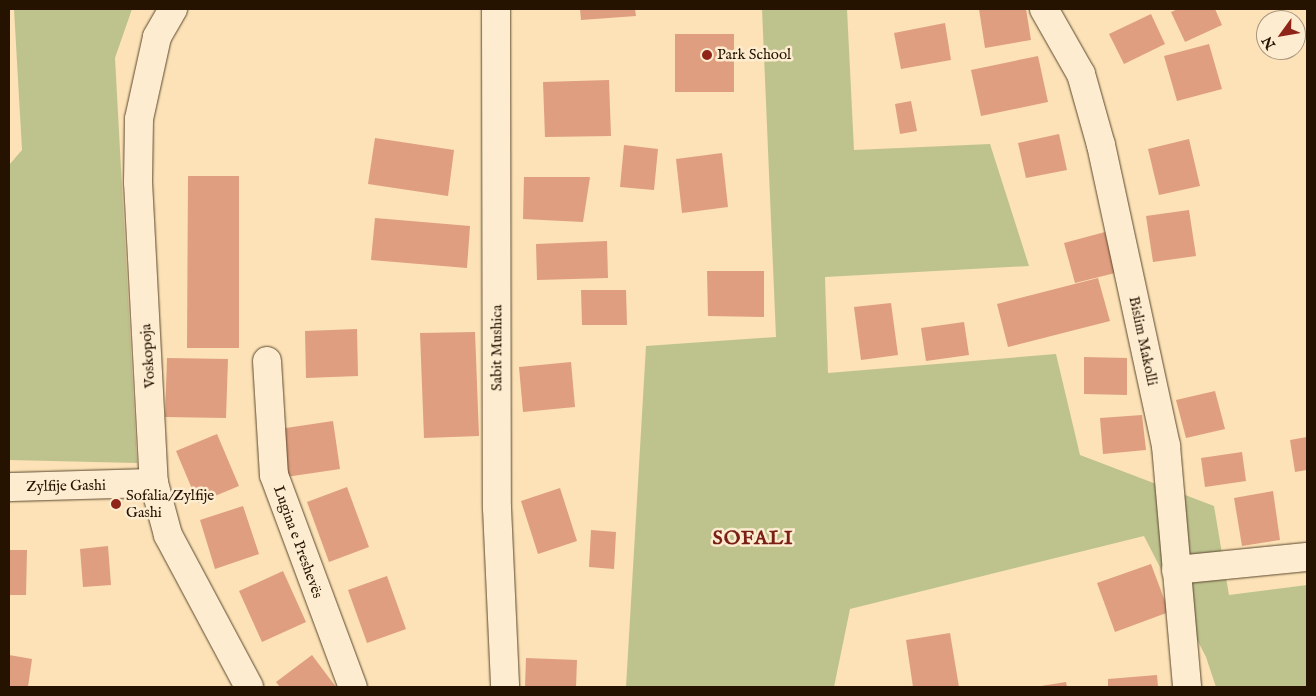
<!DOCTYPE html>
<html>
<head>
<meta charset="utf-8">
<style>
	body { margin:0 }
	#map { position:relative; width:1316px; height:696px; overflow:hidden; background:#fce2b6; font-family:"IM FELL English",serif }
	div>[style] { position:absolute }
	.green>* { inset:0; background:#bec38e }
	.building>* { inset:0; background:#df9e7f }
	.roads { filter:drop-shadow(0 0 1px #5b472e) drop-shadow(0 0 1px #5b472e) }
	.minor>* { height:28px; margin:-14px; padding:0 14px; transform-origin:14px; border-radius:14px; background:#fdecd0 }
	.dots>* { width:14px; height:14px; translate:-50% -50%; box-sizing:border-box; border:2px solid #fdecd0; border-radius:50% }
	span { translate:-50% -50%; white-space:nowrap; text-align:center; line-height:1.15; -webkit-text-stroke:5px #fdecd0; paint-order:stroke }
	.poi-label { font-size:15px; color:#251300 }
	.left { translate:0 -50%; text-align:left }
	.street-label { font-size:15px; color:#251300 }
	.district-label { font-size:20px; color:#7a1f14; font-weight:700; letter-spacing:1px }
	.frame { position:absolute; inset:0; border:10px solid #251300; pointer-events:none }
	.north { position:absolute; left:1256px; top:10px; width:50px; height:50px; box-sizing:border-box; background:#fdecd0; border:1px solid #a7957d; border-radius:50%; rotate:238deg; font-size:14px; font-weight:700; line-height:20px; text-align:center; color:#251300 }
	.north::after { content:''; display:block; margin:auto; width:18px; height:22px; background:#8f2418; clip-path:polygon(50% 0,100% 100%,50% 72%,0 100%) }
</style>
</head>
<body>
<div id="map">
	<div class="green">
		<i style="clip-path:polygon(14px 9px,132px 9px,115px 58px,137px 463px,9px 460px,9px 165px,22px 150px)"></i>
		<i style="clip-path:polygon(762px 9px,847px 9px,854px 150px,990px 144px,1029px 266px,825px 277px,828px 373px,1056px 354px,1080px 455px,1214px 506px,1229px 595px,1307px 585px,1307px 687px,1216px 687px,1206px 657px,1144px 536px,850px 609px,834px 687px,626px 687px,646px 346px,776px 337px)"></i>
	</div>
	<div class="building">
		<i style="clip-path:polygon(580px 9px,635px 9px,636px 16px,581px 20px)"></i>
		<i style="clip-path:polygon(979px 9px,1026px 9px,1031px 40px,985px 48px)"></i>
		<i style="clip-path:polygon(1178px 9px,1215px 9px,1222px 25px,1185px 42px,1171px 12px)"></i>
		<i style="clip-path:polygon(1151px 14px,1165px 44px,1124px 64px,1109px 34px)"></i>
		<i style="clip-path:polygon(945px 23px,951px 60px,901px 69px,894px 33px)"></i>
		<i style="clip-path:polygon(675px 34px,734px 34px,734px 92px,675px 92px)"></i>
		<i style="clip-path:polygon(1209px 44px,1222px 89px,1177px 101px,1164px 56px)"></i>
		<i style="clip-path:polygon(1038px 56px,1048px 102px,981px 116px,971px 70px)"></i>
		<i style="clip-path:polygon(609px 80px,611px 136px,545px 137px,543px 82px)"></i>
		<i style="clip-path:polygon(911px 101px,917px 131px,900px 134px,895px 104px)"></i>
		<i style="clip-path:polygon(1059px 134px,1067px 170px,1026px 178px,1018px 143px)"></i>
		<i style="clip-path:polygon(375px 138px,454px 150px,448px 196px,368px 184px)"></i>
		<i style="clip-path:polygon(1189px 139px,1200px 186px,1159px 195px,1148px 149px)"></i>
		<i style="clip-path:polygon(624px 145px,658px 149px,654px 190px,620px 187px)"></i>
		<i style="clip-path:polygon(722px 153px,728px 207px,682px 213px,676px 159px)"></i>
		<i style="clip-path:polygon(188px 176px,239px 176px,239px 348px,187px 348px)"></i>
		<i style="clip-path:polygon(524px 177px,590px 177px,583px 222px,523px 219px)"></i>
		<i style="clip-path:polygon(1189px 210px,1196px 256px,1153px 262px,1146px 216px)"></i>
		<i style="clip-path:polygon(375px 218px,470px 226px,467px 268px,371px 260px)"></i>
		<i style="clip-path:polygon(1105px 232px,1115px 273px,1075px 283px,1064px 243px)"></i>
		<i style="clip-path:polygon(607px 241px,608px 278px,537px 280px,536px 244px)"></i>
		<i style="clip-path:polygon(707px 271px,764px 271px,764px 317px,708px 316px)"></i>
		<i style="clip-path:polygon(1098px 278px,1110px 321px,1008px 347px,997px 304px)"></i>
		<i style="clip-path:polygon(581px 290px,626px 290px,627px 325px,582px 325px)"></i>
		<i style="clip-path:polygon(891px 303px,898px 355px,861px 360px,854px 307px)"></i>
		<i style="clip-path:polygon(964px 322px,969px 355px,926px 361px,921px 328px)"></i>
		<i style="clip-path:polygon(357px 329px,358px 376px,306px 378px,305px 331px)"></i>
		<i style="clip-path:polygon(475px 332px,479px 436px,424px 438px,420px 333px)"></i>
		<i style="clip-path:polygon(1084px 357px,1127px 358px,1127px 395px,1084px 394px)"></i>
		<i style="clip-path:polygon(167px 358px,228px 359px,226px 418px,165px 417px)"></i>
		<i style="clip-path:polygon(571px 362px,575px 407px,523px 412px,519px 367px)"></i>
		<i style="clip-path:polygon(1215px 391px,1225px 429px,1186px 438px,1176px 400px)"></i>
		<i style="clip-path:polygon(1142px 415px,1146px 450px,1103px 454px,1100px 418px)"></i>
		<i style="clip-path:polygon(333px 421px,340px 469px,286px 477px,279px 429px)"></i>
		<i style="clip-path:polygon(217px 434px,239px 486px,198px 503px,176px 451px)"></i>
		<i style="clip-path:polygon(1307px 437px,1307px 470px,1295px 472px,1290px 440px)"></i>
		<i style="clip-path:polygon(1242px 452px,1246px 481px,1205px 487px,1201px 458px)"></i>
		<i style="clip-path:polygon(347px 487px,369px 547px,329px 562px,307px 502px)"></i>
		<i style="clip-path:polygon(560px 488px,577px 541px,538px 554px,521px 501px)"></i>
		<i style="clip-path:polygon(1273px 491px,1280px 540px,1242px 546px,1234px 498px)"></i>
		<i style="clip-path:polygon(243px 506px,259px 554px,215px 569px,200px 520px)"></i>
		<i style="clip-path:polygon(591px 530px,616px 532px,614px 569px,589px 567px)"></i>
		<i style="clip-path:polygon(108px 546px,111px 585px,83px 587px,80px 549px)"></i>
		<i style="clip-path:polygon(9px 550px,27px 550px,26px 595px,9px 595px)"></i>
		<i style="clip-path:polygon(1151px 564px,1169px 612px,1115px 632px,1097px 583px)"></i>
		<i style="clip-path:polygon(283px 571px,306px 622px,262px 642px,239px 591px)"></i>
		<i style="clip-path:polygon(387px 576px,406px 629px,367px 643px,348px 590px)"></i>
		<i style="clip-path:polygon(950px 633px,959px 687px,913px 687px,906px 640px)"></i>
		<i style="clip-path:polygon(9px 655px,32px 659px,28px 687px,9px 687px)"></i>
		<i style="clip-path:polygon(312px 655px,336px 687px,280px 687px,276px 682px)"></i>
		<i style="clip-path:polygon(526px 658px,577px 660px,576px 687px,525px 687px)"></i>
		<i style="clip-path:polygon(1157px 675px,1158px 687px,1108px 687px,1108px 679px)"></i>
		<i style="clip-path:polygon(1066px 682px,1067px 687px,1041px 687px,1041px 686px)"></i>
	</div>
	<div class="roads">
		<div class="minor">
			<i style="left:173px;top:9px;width:32px;rotate:120deg"></i>
			<i style="left:157px;top:37px;width:84px;rotate:102.4deg"></i>
			<i style="left:139px;top:119px;width:63px;rotate:90.9deg"></i>
			<i style="left:138px;top:182px;width:301px;rotate:87deg"></i>
			<i style="left:154px;top:483px;width:54px;rotate:74.9deg"></i>
			<i style="left:168px;top:535px;width:172px;rotate:61.9deg"></i>
			<i style="left:496px;top:9px;width:499px;rotate:89.9deg"></i>
			<i style="left:497px;top:508px;width:179px;rotate:87.4deg"></i>
			<i style="left:1044px;top:9px;width:75px;rotate:60.4deg"></i>
			<i style="left:1081px;top:74px;width:74px;rotate:74.3deg"></i>
			<i style="left:1101px;top:145px;width:308px;rotate:77.8deg"></i>
			<i style="left:1166px;top:446px;width:242px;rotate:85deg"></i>
			<i style="left:267px;top:361px;width:114px;rotate:86.5deg"></i>
			<i style="left:274px;top:475px;width:226px;rotate:69.6deg"></i>
			<i style="left:9px;top:487px;width:145px;rotate:-1.6deg"></i>
			<i style="left:1176px;top:570px;width:132px;rotate:-5.7deg"></i>
		</div>
	</div>
	<div class="dots">
		<i style="left:707px;top:55px;background:#8f2418"></i>
		<i style="left:116px;top:504px;background:#8f2418"></i>
	</div>
	<div class="poi-label">
		<span class="left" style="left:717px;top:55px">Park School</span>
		<span class="left" style="left:126px;top:504px">Sofalia/Zylfije<br>Gashi</span>
	</div>
	<div class="street-label">
		<span style="left:1143px;top:341px;rotate:78deg">Bislim Makolli</span>
		<span style="left:497px;top:348px;rotate:-90deg">Sabit Mushica</span>
		<span style="left:148px;top:356px;rotate:-94deg">Voskopoja</span>
		<span style="left:66px;top:486px;rotate:-1deg">Zylfije Gashi</span>
		<span style="left:298px;top:542px;rotate:70deg">Lugina e Preshevës</span>
	</div>
	<div class="district-label">
		<span style="left:753px;top:538px">SOFALI</span>
	</div>
	<div class="frame"></div>
	<div class="north">N</div>
</div>
</body>
</html>
